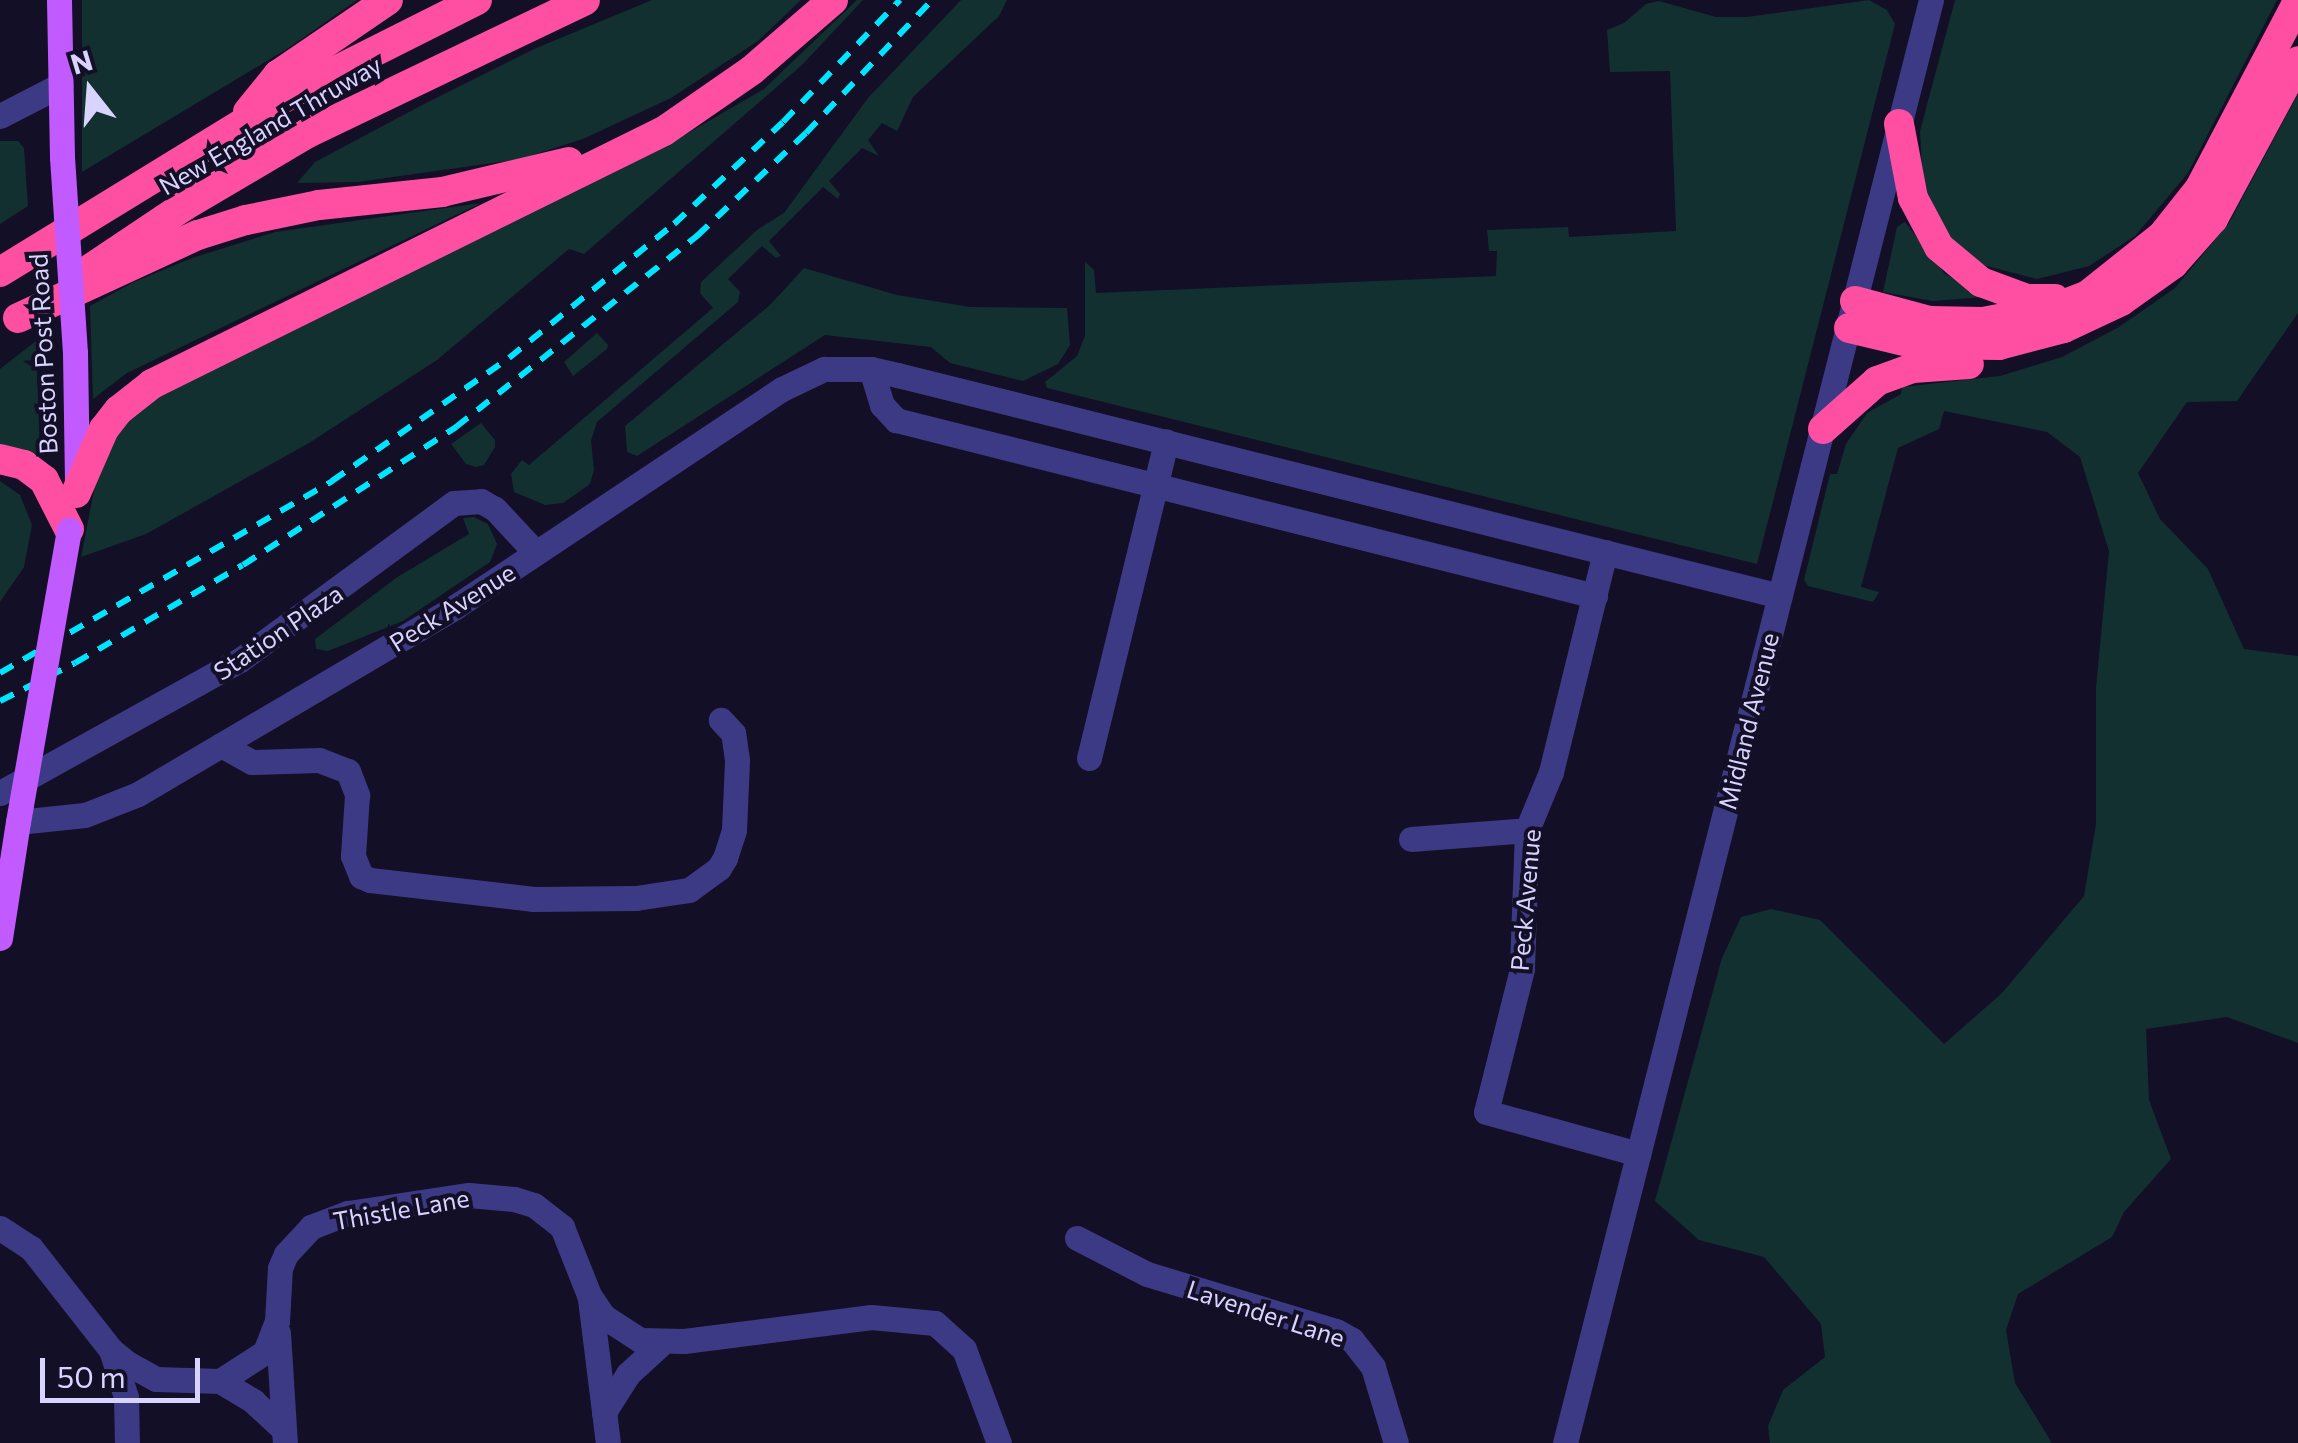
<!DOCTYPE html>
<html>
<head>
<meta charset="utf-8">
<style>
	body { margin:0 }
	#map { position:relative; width:2298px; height:1443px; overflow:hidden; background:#130f26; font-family:Commissioner,sans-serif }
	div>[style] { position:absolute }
	.green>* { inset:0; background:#12302f }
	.minor>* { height:25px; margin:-12.5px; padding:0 12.5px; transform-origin:12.5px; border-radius:12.5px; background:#3d3a85 }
	.tertiary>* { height:25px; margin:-12.5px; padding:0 12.5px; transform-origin:12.5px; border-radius:12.5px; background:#3d3a85 }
	.primary>* { height:25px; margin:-12.5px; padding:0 12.5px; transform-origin:12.5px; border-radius:12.5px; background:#c25bff }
	.motorway>* { height:30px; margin:-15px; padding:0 15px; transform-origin:15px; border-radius:15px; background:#ff4fa3 }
	.rail>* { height:6px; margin-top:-3px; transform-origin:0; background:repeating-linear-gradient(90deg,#00e5ff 0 15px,transparent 0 27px) }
	.primary-bridge>* { height:25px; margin:-12.5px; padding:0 12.5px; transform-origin:12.5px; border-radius:12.5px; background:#c25bff }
	span { translate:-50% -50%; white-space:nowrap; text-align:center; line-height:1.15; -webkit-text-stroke:8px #130f26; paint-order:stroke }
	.street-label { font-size:25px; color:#d9d4ff }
	.north { position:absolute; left:40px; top:40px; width:100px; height:100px; -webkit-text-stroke:8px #130f26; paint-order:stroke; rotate:343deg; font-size:28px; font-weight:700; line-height:40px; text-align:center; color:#d9d4ff }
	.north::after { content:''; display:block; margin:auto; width:35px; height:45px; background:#d9d4ff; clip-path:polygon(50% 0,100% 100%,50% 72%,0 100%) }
	.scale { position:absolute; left:40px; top:1358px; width:160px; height:45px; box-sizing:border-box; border:5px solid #d9d4ff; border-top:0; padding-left:12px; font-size:30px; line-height:35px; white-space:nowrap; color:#d9d4ff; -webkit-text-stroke:8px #130f26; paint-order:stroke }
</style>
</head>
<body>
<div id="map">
	<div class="green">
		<i style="clip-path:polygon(82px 0,357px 0,290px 47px,82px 172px)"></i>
		<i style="clip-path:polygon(652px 0,801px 0,758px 41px,671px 98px,583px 139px,520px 159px,358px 182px,297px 183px,315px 162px,426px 103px,534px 49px)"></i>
		<i style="clip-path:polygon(857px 0,863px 0,802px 65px,584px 254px,569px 249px,437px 360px,309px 443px,146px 534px,81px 557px,104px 440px,140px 403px,669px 144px,764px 89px)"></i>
		<i style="clip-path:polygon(961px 0,1007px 0,999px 16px,913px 97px,897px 131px,882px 123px,868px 140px,879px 156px,862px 148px,829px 181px,840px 194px,838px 199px,823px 187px,769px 241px,781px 256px,776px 258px,762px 246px,728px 279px,740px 292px,738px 302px,597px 422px,591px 441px,594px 470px,590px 484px,563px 503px,545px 505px,514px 492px,511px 474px,522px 460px,529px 465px,713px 308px,700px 293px,701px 282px,757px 230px,784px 213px,868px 98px)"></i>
		<i style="clip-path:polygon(1869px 0,1887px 10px,1895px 24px,1757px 564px,1047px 388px,1045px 382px,1077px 356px,1085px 336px,1085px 262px,1094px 270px,1096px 293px,1496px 276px,1497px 251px,1489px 251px,1487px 230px,1568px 227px,1569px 237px,1676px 231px,1670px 71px,1610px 72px,1607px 30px,1624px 23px,1646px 4px,1659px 1px,1716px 17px,1747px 17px)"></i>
		<i style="clip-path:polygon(1955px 0,2277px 0,2188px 173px,2135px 236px,2089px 266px,2037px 279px,1979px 264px,1946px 235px,1929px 210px,1934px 206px,1923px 184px,1920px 131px)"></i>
		<i style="clip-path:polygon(2298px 94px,2298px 313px,2237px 401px,2187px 402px,2138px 473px,2160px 519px,2208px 569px,2244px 649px,2298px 656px,2298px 1043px,2227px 1017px,2146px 1029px,2149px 1100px,2171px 1159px,2124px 1212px,2112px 1237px,2018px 1294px,2006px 1330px,2015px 1383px,2052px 1443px,1770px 1443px,1768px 1426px,1783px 1390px,1825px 1357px,1821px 1324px,1764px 1257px,1699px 1240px,1655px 1201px,1722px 958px,1741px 917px,1771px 909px,1820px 920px,1944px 1044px,2002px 993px,2084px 896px,2096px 824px,2096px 688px,2109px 551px,2080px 457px,2047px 432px,1944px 411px,1939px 429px,1898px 448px,1861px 587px,1879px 592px,1873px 602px,1808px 586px,1804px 580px,1830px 474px,1837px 474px,1846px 444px,1867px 413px,1901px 394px,1902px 387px,2000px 376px,2062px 357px,2119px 327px,2175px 288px,2229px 223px)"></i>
		<i style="clip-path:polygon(0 141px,18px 141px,24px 148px,28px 206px,0 224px)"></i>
		<i style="clip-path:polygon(481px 203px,127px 373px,93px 399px,90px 306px,134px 282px,192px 258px,275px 232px)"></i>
		<i style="clip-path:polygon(1905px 222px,1944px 273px,1985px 297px,1933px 301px,1883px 292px,1897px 227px)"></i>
		<i style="clip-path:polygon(804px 268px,897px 295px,970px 307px,1067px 308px,1070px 345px,1058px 364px,1023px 381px,950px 363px,931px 347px,825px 335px,637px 456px,627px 452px,625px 426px,770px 305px)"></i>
		<i style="clip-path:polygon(597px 333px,608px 345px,607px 349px,573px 376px,564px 362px)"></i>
		<i style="clip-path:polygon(36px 341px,40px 456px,36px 463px,0 450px,0 369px)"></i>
		<i style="clip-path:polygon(481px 423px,495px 440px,495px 447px,484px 465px,476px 467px,466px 464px,451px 444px)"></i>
		<i style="clip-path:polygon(0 481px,20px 495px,32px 525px,24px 567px,0 602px)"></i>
		<i style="clip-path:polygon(474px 517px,488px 524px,497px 544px,490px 562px,403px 621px,328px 651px,316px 649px,315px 639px,396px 578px,469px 534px,463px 518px)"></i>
	</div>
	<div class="minor">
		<i style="left:871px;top:369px;width:38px;rotate:73deg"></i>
		<i style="left:882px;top:405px;width:21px;rotate:47deg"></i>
		<i style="left:896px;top:420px;width:721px;rotate:14.13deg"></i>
		<i style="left:1605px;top:552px;width:227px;rotate:103.8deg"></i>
		<i style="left:1551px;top:772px;width:63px;rotate:112.5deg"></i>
		<i style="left:1527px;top:830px;width:139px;rotate:92.1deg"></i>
		<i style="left:1522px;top:969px;width:147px;rotate:104.1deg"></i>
		<i style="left:1486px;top:1112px;width:158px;rotate:15.4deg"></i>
		<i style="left:221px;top:745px;width:35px;rotate:29deg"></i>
		<i style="left:252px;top:762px;width:67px;rotate:-1.7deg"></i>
		<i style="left:319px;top:760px;width:31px;rotate:21deg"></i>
		<i style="left:348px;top:771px;width:26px;rotate:69deg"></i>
		<i style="left:357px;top:795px;width:61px;rotate:93.8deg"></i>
		<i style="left:353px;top:856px;width:22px;rotate:68deg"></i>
		<i style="left:361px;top:876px;width:10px;rotate:24deg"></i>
		<i style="left:370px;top:880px;width:165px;rotate:6.6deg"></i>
		<i style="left:534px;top:899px;width:102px;rotate:-0.6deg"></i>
		<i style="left:636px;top:898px;width:54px;rotate:-8.6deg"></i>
		<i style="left:689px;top:890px;width:37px;rotate:-36deg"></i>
		<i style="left:719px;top:868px;width:12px;rotate:-59deg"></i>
		<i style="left:725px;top:858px;width:29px;rotate:-72deg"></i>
		<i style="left:734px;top:830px;width:70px;rotate:-87.5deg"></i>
		<i style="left:737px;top:760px;width:27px;rotate:-98deg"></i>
		<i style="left:733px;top:733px;width:18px;rotate:-133deg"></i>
		<i style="left:1089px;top:758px;width:326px;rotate:-76.3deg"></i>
		<i style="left:0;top:793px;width:274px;rotate:-29deg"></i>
		<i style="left:240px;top:660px;width:265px;rotate:-36.3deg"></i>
		<i style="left:454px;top:503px;width:27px;rotate:-4deg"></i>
		<i style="left:481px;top:501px;width:16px;rotate:30deg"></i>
		<i style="left:495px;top:509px;width:60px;rotate:47deg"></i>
		<i style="left:1411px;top:839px;width:116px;rotate:-4.4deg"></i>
		<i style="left:0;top:1228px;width:37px;rotate:33deg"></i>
		<i style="left:31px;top:1248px;width:130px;rotate:51.9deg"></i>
		<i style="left:111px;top:1350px;width:21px;rotate:39deg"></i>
		<i style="left:127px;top:1363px;width:33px;rotate:29deg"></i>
		<i style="left:156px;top:1379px;width:64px;rotate:1.8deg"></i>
		<i style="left:220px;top:1381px;width:54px;rotate:-32.8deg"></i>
		<i style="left:265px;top:1352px;width:33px;rotate:-69deg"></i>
		<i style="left:277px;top:1321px;width:53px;rotate:-86.8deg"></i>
		<i style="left:280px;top:1268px;width:15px;rotate:-67deg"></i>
		<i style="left:286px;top:1254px;width:37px;rotate:-47deg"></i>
		<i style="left:311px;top:1227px;width:40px;rotate:-21deg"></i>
		<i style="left:348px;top:1213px;width:122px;rotate:-8.5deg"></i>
		<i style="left:469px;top:1195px;width:45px;rotate:5.1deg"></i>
		<i style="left:514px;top:1199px;width:21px;rotate:17deg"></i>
		<i style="left:534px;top:1205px;width:36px;rotate:38deg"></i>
		<i style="left:562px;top:1227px;width:73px;rotate:68.3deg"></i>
		<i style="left:589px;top:1295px;width:25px;rotate:56deg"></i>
		<i style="left:603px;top:1316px;width:44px;rotate:33deg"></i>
		<i style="left:640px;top:1340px;width:44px;rotate:1.3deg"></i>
		<i style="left:684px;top:1341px;width:189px;rotate:-7.3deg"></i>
		<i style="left:871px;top:1317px;width:64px;rotate:5.4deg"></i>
		<i style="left:935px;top:1323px;width:39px;rotate:42deg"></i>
		<i style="left:964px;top:1349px;width:100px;rotate:69.6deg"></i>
		<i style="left:1077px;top:1238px;width:79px;rotate:27.2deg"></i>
		<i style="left:1147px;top:1274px;width:197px;rotate:16.8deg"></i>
		<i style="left:1336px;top:1331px;width:18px;rotate:29deg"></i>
		<i style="left:1352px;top:1340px;width:34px;rotate:52deg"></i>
		<i style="left:1373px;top:1367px;width:79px;rotate:73.2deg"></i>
		<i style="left:590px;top:1299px;width:145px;rotate:82.9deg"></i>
		<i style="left:278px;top:1333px;width:110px;rotate:86.4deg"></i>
		<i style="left:111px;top:1350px;width:49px;rotate:72.3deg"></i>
		<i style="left:126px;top:1397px;width:46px;rotate:88.8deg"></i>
		<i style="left:220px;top:1381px;width:39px;rotate:31deg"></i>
		<i style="left:253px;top:1401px;width:41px;rotate:43deg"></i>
		<i style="left:604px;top:1412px;width:45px;rotate:-57.7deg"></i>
		<i style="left:628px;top:1374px;width:47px;rotate:-42.4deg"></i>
	</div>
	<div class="tertiary">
		<i style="left:0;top:116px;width:68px;rotate:-27.3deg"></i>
		<i style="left:18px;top:822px;width:67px;rotate:-6deg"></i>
		<i style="left:85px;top:815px;width:57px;rotate:-21.6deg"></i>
		<i style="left:138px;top:794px;width:368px;rotate:-30.5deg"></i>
		<i style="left:455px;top:607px;width:393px;rotate:-33.7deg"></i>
		<i style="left:782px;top:389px;width:47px;rotate:-25.5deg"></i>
		<i style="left:824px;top:369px;width:47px"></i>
		<i style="left:871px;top:369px;width:28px;rotate:13deg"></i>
		<i style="left:898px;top:375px;width:909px;rotate:14.07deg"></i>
		<i style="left:1565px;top:1443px;width:1489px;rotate:-75.77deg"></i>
	</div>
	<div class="primary">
		<i style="left:59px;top:0;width:157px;rotate:88.9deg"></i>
		<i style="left:75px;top:353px;width:126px;rotate:89.1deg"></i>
		<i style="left:0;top:938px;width:117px;rotate:-81.2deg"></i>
	</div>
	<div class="motorway">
		<i style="left:248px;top:112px;width:48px;rotate:-51deg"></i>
		<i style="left:278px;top:75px;width:133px;rotate:-34.3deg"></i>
		<i style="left:1899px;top:124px;width:75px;rotate:79.3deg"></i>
		<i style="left:1913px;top:198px;width:55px;rotate:62deg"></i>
		<i style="left:1939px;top:247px;width:55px;rotate:39.8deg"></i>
		<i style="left:1981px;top:282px;width:49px;rotate:20.3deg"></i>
		<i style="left:2027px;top:299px;width:28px"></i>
		<i style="left:0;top:272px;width:342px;rotate:-31.5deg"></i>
		<i style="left:292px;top:93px;width:207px;rotate:-26.7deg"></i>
		<i style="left:84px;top:273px;width:120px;rotate:-33.8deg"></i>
		<i style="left:184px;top:206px;width:144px;rotate:-30.5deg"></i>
		<i style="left:308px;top:133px;width:307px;rotate:-25.6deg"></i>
		<i style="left:1855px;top:301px;width:77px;rotate:15.1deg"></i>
		<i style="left:1929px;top:321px;width:54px;rotate:1.1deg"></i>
		<i style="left:1983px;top:322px;width:70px;rotate:-10.7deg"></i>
		<i style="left:2052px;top:309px;width:39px;rotate:-21deg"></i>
		<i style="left:2088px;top:295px;width:95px;rotate:-38.6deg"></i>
		<i style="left:2162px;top:236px;width:61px;rotate:-51.6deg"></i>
		<i style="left:2200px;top:188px;width:211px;rotate:-62.3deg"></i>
		<i style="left:18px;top:318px;width:198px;rotate:-24.8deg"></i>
		<i style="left:198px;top:235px;width:50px;rotate:-17.4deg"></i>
		<i style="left:246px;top:220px;width:75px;rotate:-11.6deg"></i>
		<i style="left:319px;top:205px;width:124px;rotate:-6deg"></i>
		<i style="left:442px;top:192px;width:130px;rotate:-13.3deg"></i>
		<i style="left:1849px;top:328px;width:69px;rotate:13.4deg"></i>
		<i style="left:1916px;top:344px;width:83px;rotate:0.7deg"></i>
		<i style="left:1999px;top:345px;width:67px;rotate:-14.7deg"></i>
		<i style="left:2064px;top:328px;width:63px;rotate:-25.3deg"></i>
		<i style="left:2121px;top:301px;width:64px;rotate:-35.4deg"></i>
		<i style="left:2173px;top:264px;width:60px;rotate:-48.4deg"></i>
		<i style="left:2213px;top:219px;width:179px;rotate:-61.7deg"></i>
		<i style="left:1823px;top:429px;width:72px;rotate:-41.6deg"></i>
		<i style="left:1877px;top:381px;width:38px;rotate:-20deg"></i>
		<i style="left:1913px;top:368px;width:56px;rotate:-4.1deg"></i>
		<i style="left:0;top:459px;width:25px;rotate:14deg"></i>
		<i style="left:24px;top:465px;width:25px;rotate:37deg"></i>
		<i style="left:44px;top:480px;width:55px;rotate:63deg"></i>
		<i style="left:76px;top:493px;width:70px;rotate:-66.4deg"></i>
		<i style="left:104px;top:429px;width:24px;rotate:-52deg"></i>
		<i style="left:119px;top:410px;width:42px;rotate:-38.2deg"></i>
		<i style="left:152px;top:384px;width:571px;rotate:-26.3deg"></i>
		<i style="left:664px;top:131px;width:107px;rotate:-34.7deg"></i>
		<i style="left:752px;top:70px;width:107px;rotate:-40.8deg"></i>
	</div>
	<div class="rail">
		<i style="left:0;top:673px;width:384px;rotate:-30deg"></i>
		<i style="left:332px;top:481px;width:216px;rotate:-34.8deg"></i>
		<i style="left:509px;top:358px;width:213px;rotate:-39.1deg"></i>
		<i style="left:674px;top:224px;width:149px;rotate:-43.1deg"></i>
		<i style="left:783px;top:122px;width:169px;rotate:-46.2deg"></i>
		<i style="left:0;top:701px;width:84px;rotate:-26.9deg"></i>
		<i style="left:75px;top:663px;width:194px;rotate:-30.3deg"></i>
		<i style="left:243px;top:565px;width:254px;rotate:-32.9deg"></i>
		<i style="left:456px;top:427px;width:308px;rotate:-38.4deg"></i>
		<i style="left:697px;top:236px;width:150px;rotate:-43.4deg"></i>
		<i style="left:806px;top:133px;width:183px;rotate:-46.5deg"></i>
	</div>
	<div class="primary-bridge">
		<i style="left:62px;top:157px;width:196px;rotate:86.2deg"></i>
		<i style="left:18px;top:822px;width:297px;rotate:-80.1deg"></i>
	</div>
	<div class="street-label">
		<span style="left:270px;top:125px;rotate:-30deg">New England Thruway</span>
		<span style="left:43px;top:354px;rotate:-93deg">Boston Post Road</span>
		<span style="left:452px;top:607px;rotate:-32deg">Peck Avenue</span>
		<span style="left:278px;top:632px;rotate:-34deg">Station Plaza</span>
		<span style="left:1748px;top:721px;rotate:-76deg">Midland Avenue</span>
		<span style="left:1525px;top:900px;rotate:-85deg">Peck Avenue</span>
		<span style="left:401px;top:1209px;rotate:-10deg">Thistle Lane</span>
		<span style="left:1266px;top:1313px;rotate:18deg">Lavender Lane</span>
	</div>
	<div class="north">N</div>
	<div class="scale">50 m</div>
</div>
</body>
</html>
